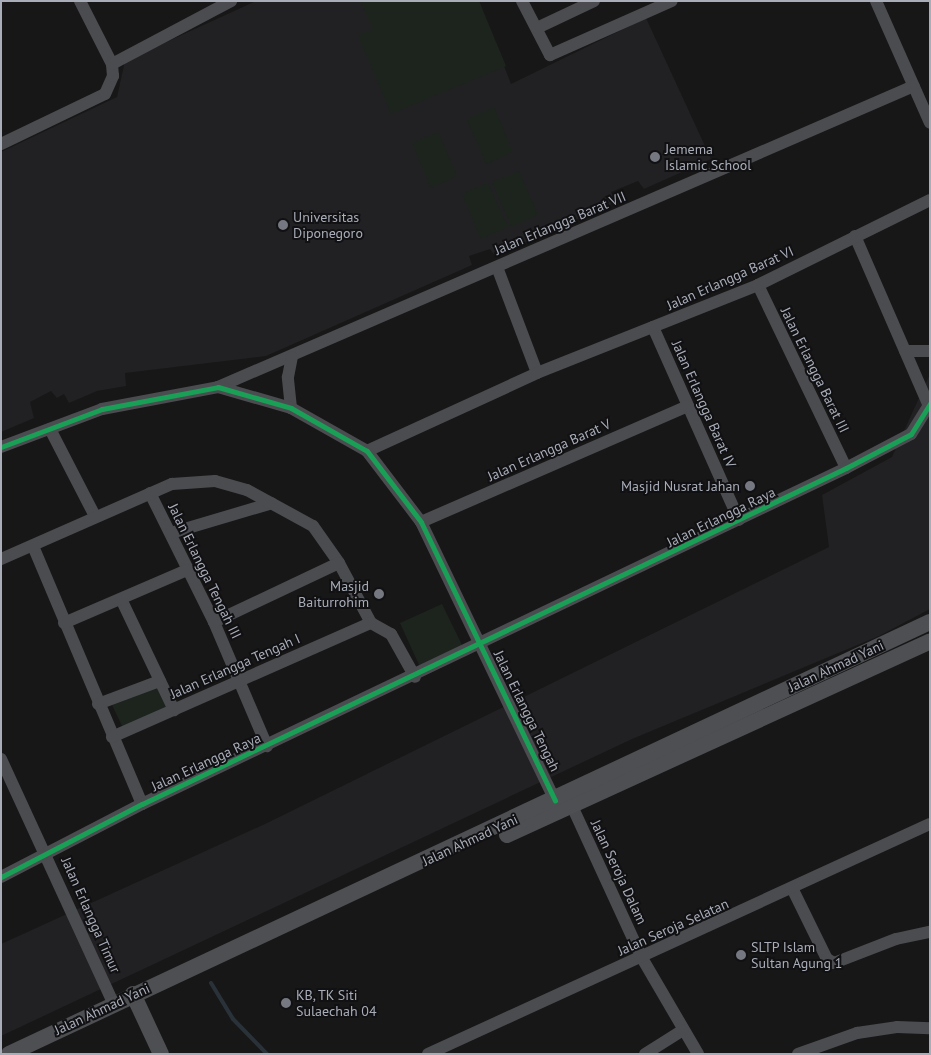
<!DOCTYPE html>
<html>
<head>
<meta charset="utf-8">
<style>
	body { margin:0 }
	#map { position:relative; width:931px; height:1055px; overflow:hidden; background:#171717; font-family:"PT Sans",sans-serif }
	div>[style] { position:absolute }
	.built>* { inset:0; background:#212123 }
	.green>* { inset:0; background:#1d241e }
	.stream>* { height:4px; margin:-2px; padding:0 2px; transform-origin:2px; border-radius:2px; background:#2a3239 }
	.minor>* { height:12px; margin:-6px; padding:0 6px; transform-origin:6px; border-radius:6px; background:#4b4c50 }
	.major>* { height:16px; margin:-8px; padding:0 8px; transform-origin:8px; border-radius:8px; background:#4d4f52 }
	.cycleway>* { height:5px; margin:-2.5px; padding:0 2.5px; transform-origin:2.5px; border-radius:2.5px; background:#1a9f57 }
	.dots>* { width:14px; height:14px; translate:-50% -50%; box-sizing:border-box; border:2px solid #111113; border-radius:50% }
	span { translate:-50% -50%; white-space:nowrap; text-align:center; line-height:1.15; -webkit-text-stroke:4px #111113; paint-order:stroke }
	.poi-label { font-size:14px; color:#a8adb8 }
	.left { translate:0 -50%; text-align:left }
	.right { translate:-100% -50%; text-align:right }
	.street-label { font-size:14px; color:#a8adb8 }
	.frame { position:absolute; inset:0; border:2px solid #a8adb8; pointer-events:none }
</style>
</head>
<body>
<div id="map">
	<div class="built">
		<i style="clip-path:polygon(256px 1px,479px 1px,511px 84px,646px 18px,711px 159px,644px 189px,638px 181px,611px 192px,616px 202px,495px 256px,490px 249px,469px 256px,472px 265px,266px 356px,125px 373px,126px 386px,97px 391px,69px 403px,64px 394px,57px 398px,51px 391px,30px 402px,34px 418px,1px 432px,1px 152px,117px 97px,125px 61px)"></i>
		<i style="clip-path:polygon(930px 374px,930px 609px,879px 636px,632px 739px,1px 1036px,1px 944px,265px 824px,829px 547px,822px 495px,892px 457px)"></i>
	</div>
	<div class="green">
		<i style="clip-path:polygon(361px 1px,479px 1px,506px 66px,391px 114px,358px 35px,372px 29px)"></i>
		<i style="clip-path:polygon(494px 107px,513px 152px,486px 164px,467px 119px)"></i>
		<i style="clip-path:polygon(438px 132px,457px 176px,431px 188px,412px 143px)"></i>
		<i style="clip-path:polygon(519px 171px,538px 215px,511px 227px,492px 182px)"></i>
		<i style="clip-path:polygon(488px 183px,508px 227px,481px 239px,462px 194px)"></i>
		<i style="clip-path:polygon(442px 604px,464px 649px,420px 667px,400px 623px)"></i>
		<i style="clip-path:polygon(157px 682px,169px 705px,123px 728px,112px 705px)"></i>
	</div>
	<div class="stream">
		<i style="left:211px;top:983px;width:42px;rotate:58.6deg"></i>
		<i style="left:233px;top:1019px;width:49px;rotate:45.8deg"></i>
	</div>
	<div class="minor">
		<i style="left:80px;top:1px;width:71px;rotate:63.1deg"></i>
		<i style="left:522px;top:1px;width:61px;rotate:62.6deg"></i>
		<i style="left:550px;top:55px;width:133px;rotate:-23.9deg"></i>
		<i style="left:876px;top:1px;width:133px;rotate:66.1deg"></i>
		<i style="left:537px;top:28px;width:63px;rotate:-25.3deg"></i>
		<i style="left:1px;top:144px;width:115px;rotate:-25.7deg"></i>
		<i style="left:105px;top:94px;width:20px;rotate:-66deg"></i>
		<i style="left:113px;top:76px;width:12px;rotate:-95deg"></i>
		<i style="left:112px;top:64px;width:135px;rotate:-27.9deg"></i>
		<i style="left:855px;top:236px;width:185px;rotate:66.5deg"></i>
		<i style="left:497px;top:267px;width:113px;rotate:69.3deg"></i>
		<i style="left:758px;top:285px;width:203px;rotate:64.3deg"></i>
		<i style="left:653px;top:327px;width:211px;rotate:66deg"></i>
		<i style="left:905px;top:351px;width:25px"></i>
		<i style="left:218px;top:387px;width:758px;rotate:-23.39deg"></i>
		<i style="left:291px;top:408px;width:31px;rotate:-96deg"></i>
		<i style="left:288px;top:377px;width:20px;rotate:-79deg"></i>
		<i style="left:50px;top:429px;width:98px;rotate:62.7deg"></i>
		<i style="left:1px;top:447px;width:108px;rotate:-20.6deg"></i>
		<i style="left:102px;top:409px;width:118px;rotate:-10.7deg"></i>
		<i style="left:218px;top:387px;width:76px;rotate:16deg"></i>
		<i style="left:291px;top:408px;width:87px;rotate:29.5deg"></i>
		<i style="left:367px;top:451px;width:89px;rotate:52.7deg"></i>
		<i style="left:421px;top:522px;width:309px;rotate:64.3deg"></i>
		<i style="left:367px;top:451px;width:187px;rotate:-24.6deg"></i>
		<i style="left:537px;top:373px;width:238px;rotate:-21.7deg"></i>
		<i style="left:758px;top:285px;width:192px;rotate:-26.3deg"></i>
		<i style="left:150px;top:493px;width:144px;rotate:63.6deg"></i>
		<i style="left:214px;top:622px;width:135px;rotate:66.9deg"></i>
		<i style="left:421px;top:522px;width:291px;rotate:-23.5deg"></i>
		<i style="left:171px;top:533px;width:105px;rotate:-16.5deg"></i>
		<i style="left:33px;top:546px;width:280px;rotate:67.1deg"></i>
		<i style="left:1px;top:559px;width:187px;rotate:-23.7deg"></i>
		<i style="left:172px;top:484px;width:43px;rotate:-4deg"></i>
		<i style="left:215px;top:481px;width:33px;rotate:16deg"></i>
		<i style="left:247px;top:490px;width:75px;rotate:28.6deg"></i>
		<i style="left:313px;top:526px;width:45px;rotate:54.9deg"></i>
		<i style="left:339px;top:563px;width:68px;rotate:61.9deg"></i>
		<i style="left:371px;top:623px;width:23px;rotate:29deg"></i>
		<i style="left:391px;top:634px;width:49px;rotate:60.8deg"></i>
		<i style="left:122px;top:601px;width:121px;rotate:64.5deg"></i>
		<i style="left:214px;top:622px;width:138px;rotate:-25.3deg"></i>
		<i style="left:64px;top:623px;width:134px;rotate:-23.3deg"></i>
		<i style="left:98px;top:704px;width:66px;rotate:-20.4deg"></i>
		<i style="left:112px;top:737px;width:283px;rotate:-23.8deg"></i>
		<i style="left:1px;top:759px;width:268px;rotate:65.3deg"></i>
		<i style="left:572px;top:806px;width:167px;rotate:65.3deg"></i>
		<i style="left:642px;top:958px;width:111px;rotate:59.7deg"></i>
		<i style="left:1px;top:877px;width:159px;rotate:-27.4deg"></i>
		<i style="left:142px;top:804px;width:780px;rotate:-25.51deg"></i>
		<i style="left:846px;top:468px;width:73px;rotate:-27.6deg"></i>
		<i style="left:911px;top:434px;width:36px;rotate:-58deg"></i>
		<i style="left:793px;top:890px;width:77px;rotate:63.8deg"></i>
		<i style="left:827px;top:959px;width:8px;rotate:30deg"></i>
		<i style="left:834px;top:963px;width:66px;rotate:-21.2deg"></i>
		<i style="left:896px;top:939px;width:35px;rotate:-12deg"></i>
		<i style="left:428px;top:1054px;width:552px;rotate:-24.62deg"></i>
		<i style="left:645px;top:1054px;width:45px;rotate:-32.3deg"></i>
		<i style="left:798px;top:1054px;width:63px;rotate:-19.6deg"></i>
		<i style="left:857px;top:1033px;width:40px;rotate:-8.5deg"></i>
		<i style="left:897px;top:1027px;width:33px;rotate:2deg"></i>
	</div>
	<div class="major">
		<i style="left:507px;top:835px;width:465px;rotate:-24.6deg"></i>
		<i style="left:133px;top:994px;width:66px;rotate:65deg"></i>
		<i style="left:9px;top:1054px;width:1017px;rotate:-25.13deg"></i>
	</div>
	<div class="cycleway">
		<i style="left:1px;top:447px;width:108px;rotate:-20.6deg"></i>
		<i style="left:102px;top:409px;width:118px;rotate:-10.7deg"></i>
		<i style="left:218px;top:387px;width:76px;rotate:16deg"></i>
		<i style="left:291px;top:408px;width:87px;rotate:29.5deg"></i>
		<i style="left:367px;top:451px;width:89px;rotate:52.7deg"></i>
		<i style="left:421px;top:522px;width:309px;rotate:64.3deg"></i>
		<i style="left:1px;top:877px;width:159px;rotate:-27.4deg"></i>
		<i style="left:142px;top:804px;width:780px;rotate:-25.51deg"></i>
		<i style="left:846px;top:468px;width:73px;rotate:-27.6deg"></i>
		<i style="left:911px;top:434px;width:36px;rotate:-58deg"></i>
	</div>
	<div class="dots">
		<i style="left:655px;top:157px;background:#757880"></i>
		<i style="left:283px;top:225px;background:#757880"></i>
		<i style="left:750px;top:486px;background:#757880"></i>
		<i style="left:379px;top:594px;background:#757880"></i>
		<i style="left:741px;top:955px;background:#757880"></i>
		<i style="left:286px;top:1003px;background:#757880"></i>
	</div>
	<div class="poi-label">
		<span class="left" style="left:665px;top:157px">Jemema<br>Islamic School</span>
		<span class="left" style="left:293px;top:225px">Universitas<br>Diponegoro</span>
		<span class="right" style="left:740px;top:486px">Masjid Nusrat Jahan</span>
		<span class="right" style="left:369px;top:594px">Masjid<br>Baiturrohim</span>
		<span class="left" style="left:751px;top:955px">SLTP Islam<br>Sultan Agung 1</span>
		<span class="left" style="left:296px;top:1003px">KB, TK Siti<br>Sulaechah 04</span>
	</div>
	<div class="street-label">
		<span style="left:560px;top:223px;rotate:-23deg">Jalan Erlangga Barat VII</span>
		<span style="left:730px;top:278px;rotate:-24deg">Jalan Erlangga Barat VI</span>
		<span style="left:815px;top:370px;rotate:64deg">Jalan Erlangga Barat III</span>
		<span style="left:704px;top:404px;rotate:66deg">Jalan Erlangga Barat IV</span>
		<span style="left:549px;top:450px;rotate:-24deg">Jalan Erlangga Barat V</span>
		<span style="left:721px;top:517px;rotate:-26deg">Jalan Erlangga Raya</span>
		<span style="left:205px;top:571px;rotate:64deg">Jalan Erlangga Tengah III</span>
		<span style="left:235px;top:666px;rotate:-24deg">Jalan Erlangga Tengah I</span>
		<span style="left:836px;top:666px;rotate:-25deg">Jalan Ahmad Yani</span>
		<span style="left:527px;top:711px;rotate:64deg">Jalan Erlangga Tengah</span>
		<span style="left:206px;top:762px;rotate:-25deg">Jalan Erlangga Raya</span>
		<span style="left:470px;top:840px;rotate:-25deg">Jalan Ahmad Yani</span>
		<span style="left:619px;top:872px;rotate:65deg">Jalan Seroja Dalam</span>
		<span style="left:91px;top:915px;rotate:66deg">Jalan Erlangga Timur</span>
		<span style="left:673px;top:927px;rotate:-24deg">Jalan Seroja Selatan</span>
		<span style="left:102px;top:1009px;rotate:-25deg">Jalan Ahmad Yani</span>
	</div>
	<div class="frame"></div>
</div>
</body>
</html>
